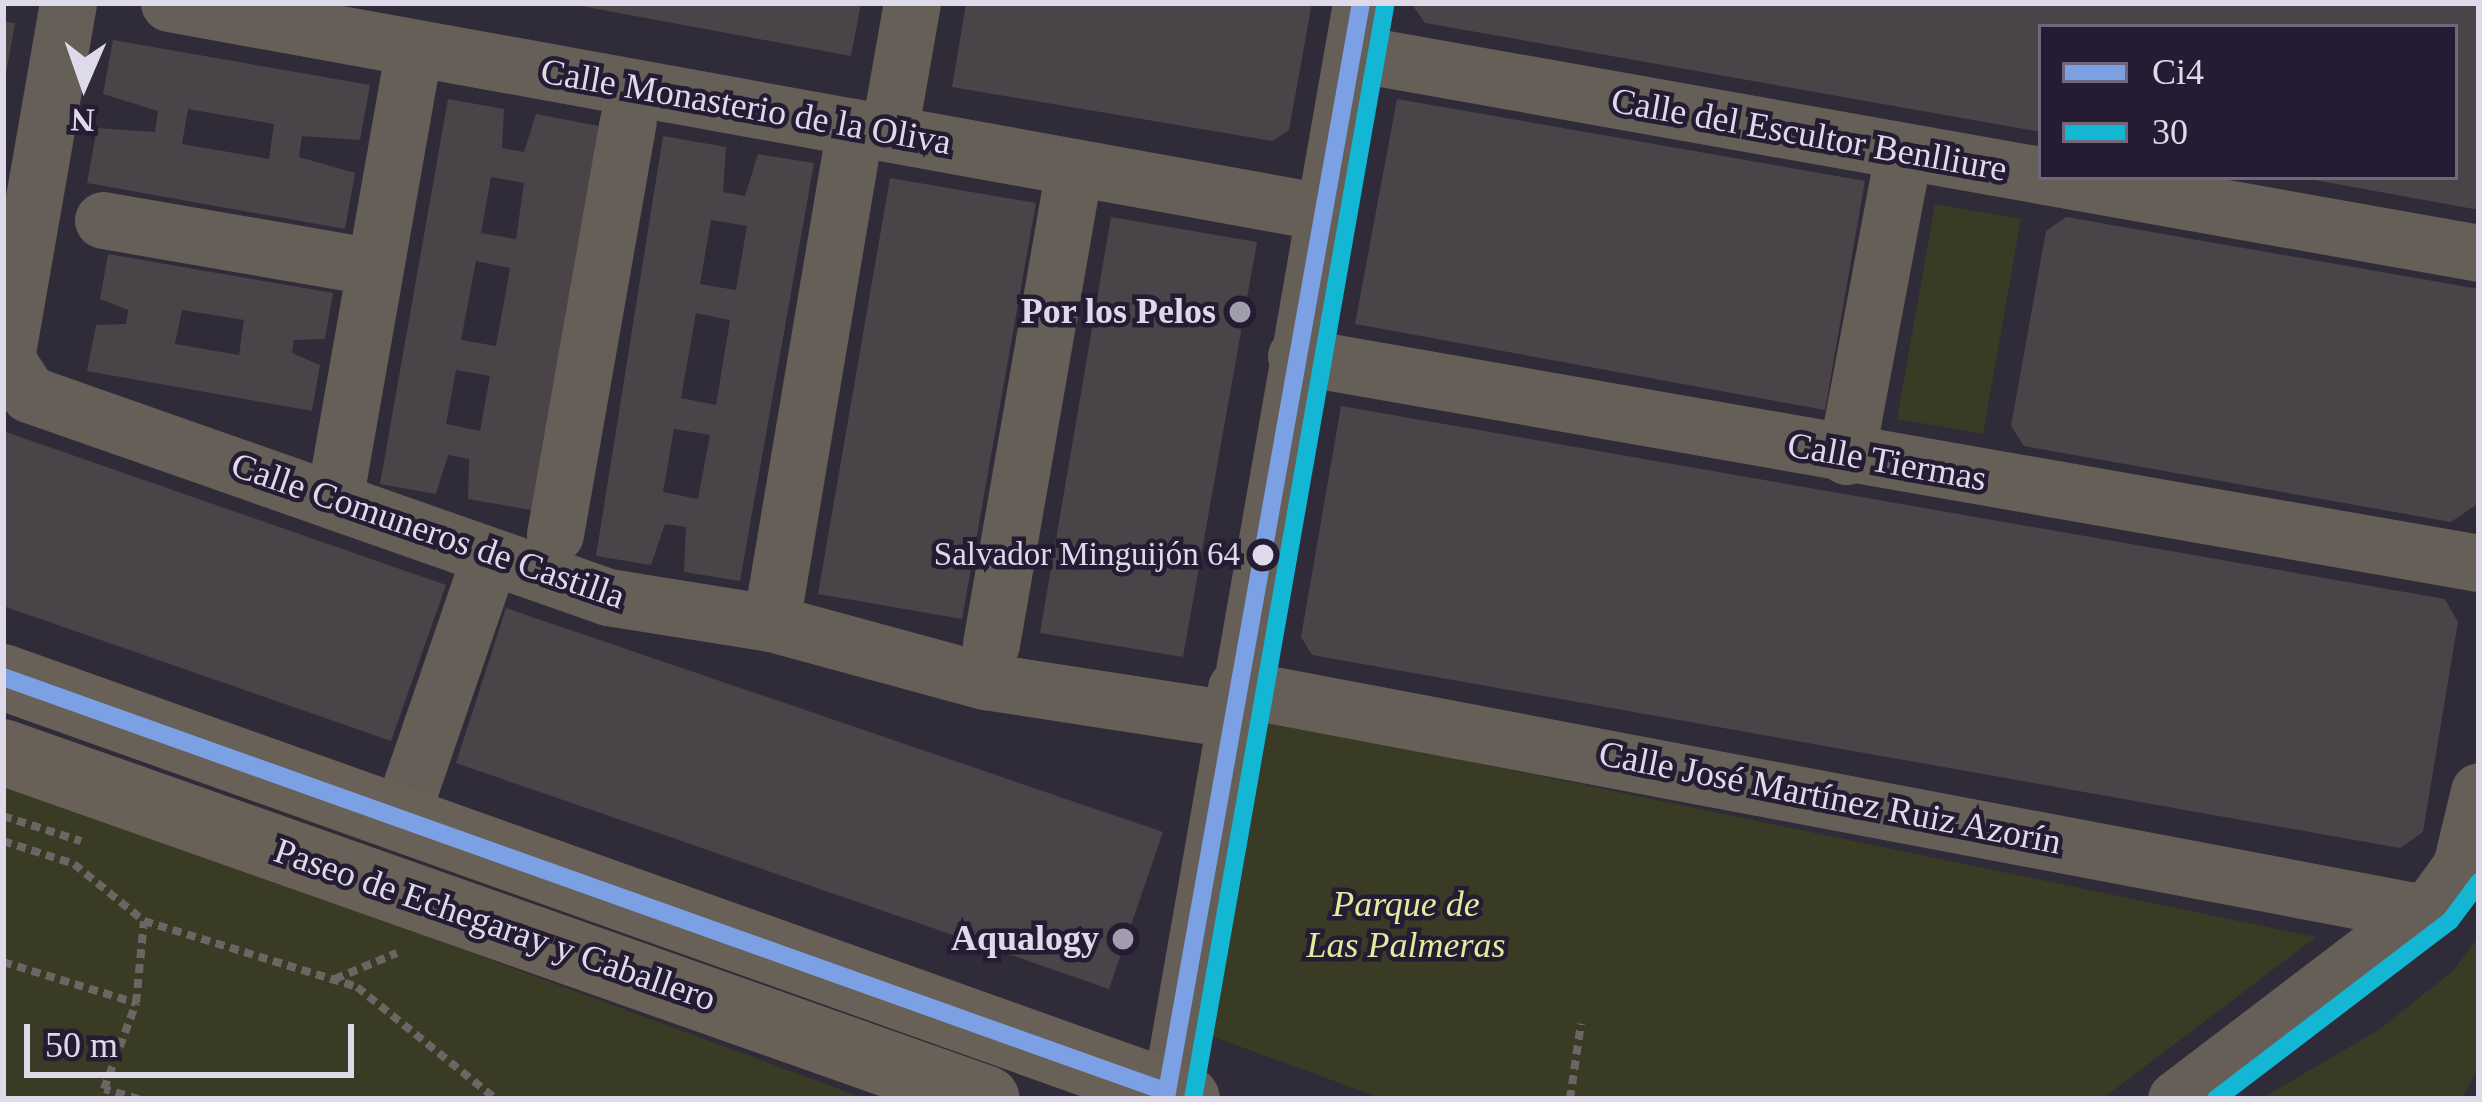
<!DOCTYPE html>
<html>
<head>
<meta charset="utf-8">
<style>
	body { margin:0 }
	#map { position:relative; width:2482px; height:1102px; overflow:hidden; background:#2f2b38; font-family:Georgia,serif }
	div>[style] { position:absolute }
	.green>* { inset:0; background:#393b24 }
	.building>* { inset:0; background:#4a4448 }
	.path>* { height:8px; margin-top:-4px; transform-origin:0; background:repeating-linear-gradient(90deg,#6b6663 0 9px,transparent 0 15px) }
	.minor>* { height:57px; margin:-28.5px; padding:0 28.5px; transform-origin:28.5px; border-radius:28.5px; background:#655f58 }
	.major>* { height:66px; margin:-33px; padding:0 33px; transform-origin:33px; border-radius:33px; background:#696157 }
	.bus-1>* { height:18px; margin:-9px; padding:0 9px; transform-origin:9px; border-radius:9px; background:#7ca0e4 }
	.bus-2>* { height:18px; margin:-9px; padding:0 9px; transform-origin:9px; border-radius:9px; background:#13b7d4 }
	.dots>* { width:33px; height:33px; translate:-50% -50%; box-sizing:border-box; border:6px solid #241c33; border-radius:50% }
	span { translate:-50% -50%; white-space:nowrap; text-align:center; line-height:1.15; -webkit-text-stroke:9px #241c33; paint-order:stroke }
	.bus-label { font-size:33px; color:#dfdaea }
	.right { translate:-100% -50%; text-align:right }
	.street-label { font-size:36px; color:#dfdaea }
	.poi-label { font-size:36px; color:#dfdaea; font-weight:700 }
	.park-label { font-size:36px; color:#e1ec9c; font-style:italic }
	.frame { position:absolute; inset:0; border:6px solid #dfdaea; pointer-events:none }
	.legend { position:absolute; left:2038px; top:24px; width:420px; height:156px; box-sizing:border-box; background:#241c33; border:3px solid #6f687c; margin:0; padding:15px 21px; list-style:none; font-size:36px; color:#dfdaea }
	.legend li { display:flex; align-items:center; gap:24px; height:60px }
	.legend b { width:60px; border:3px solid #6f687c }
	.north { position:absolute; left:24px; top:24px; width:120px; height:120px; -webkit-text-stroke:9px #241c33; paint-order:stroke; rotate:182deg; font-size:33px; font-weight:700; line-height:48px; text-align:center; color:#dfdaea }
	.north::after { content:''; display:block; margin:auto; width:42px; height:54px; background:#dfdaea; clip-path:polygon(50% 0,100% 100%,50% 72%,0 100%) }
	.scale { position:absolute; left:24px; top:1024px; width:330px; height:54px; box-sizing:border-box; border:6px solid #dfdaea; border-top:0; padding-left:15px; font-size:36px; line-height:42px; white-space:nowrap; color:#dfdaea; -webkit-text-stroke:9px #241c33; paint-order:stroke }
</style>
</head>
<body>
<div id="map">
	<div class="green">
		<i style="clip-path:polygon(1935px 204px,2021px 219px,1983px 434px,1897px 419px)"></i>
		<i style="clip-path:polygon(1256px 717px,2316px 937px,2102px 1099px,1383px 1099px,1192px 1029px)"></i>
		<i style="clip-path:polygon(3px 779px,866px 1099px,3px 1099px)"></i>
		<i style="clip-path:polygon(2479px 936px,2479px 1067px,2461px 1099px,2261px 1099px,2380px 1029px,2454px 970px)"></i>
	</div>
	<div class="building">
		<i style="clip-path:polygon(565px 3px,861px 3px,851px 56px)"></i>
		<i style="clip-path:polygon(966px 3px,1312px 3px,1289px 130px,1272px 141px,952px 87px)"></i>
		<i style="clip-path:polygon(1411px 3px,2479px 3px,2479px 210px,2309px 179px,2455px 177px,2455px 27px,2041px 27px,2041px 132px,1425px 23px)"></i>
		<i style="clip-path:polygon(3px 21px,15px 23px,5px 79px,3px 79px)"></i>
		<i style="clip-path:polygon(evenodd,113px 40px,370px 85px,360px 140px,302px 136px,299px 157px,355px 173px,345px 229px,87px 183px,97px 128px,155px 132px,158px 111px,103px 94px,113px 40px,188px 109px,274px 124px,269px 159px,182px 144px,188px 109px)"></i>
		<i style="clip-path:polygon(evenodd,448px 99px,504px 109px,502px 148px,524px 152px,536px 114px,599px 126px,531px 510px,468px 499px,469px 459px,448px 455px,436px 494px,380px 484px,448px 99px,491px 177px,524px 183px,516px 239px,481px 233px,491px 177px,448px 99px,476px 261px,510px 268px,496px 346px,461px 340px,476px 261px,448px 99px,456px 370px,490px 376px,480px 431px,446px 424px,456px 370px)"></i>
		<i style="clip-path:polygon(1397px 99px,1865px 181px,1825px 410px,1355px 324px)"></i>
		<i style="clip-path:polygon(evenodd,663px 136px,726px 147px,723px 192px,745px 196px,758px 154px,814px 163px,740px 581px,684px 572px,686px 527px,665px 524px,651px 565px,596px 556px,663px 136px,711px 220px,747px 226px,736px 290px,700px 284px,711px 220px,663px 136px,696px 313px,730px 320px,716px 405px,681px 398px,696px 313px,663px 136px,674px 429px,710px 435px,698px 499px,663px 492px,674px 429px)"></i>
		<i style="clip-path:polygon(890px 178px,1036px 203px,962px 619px,818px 594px)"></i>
		<i style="clip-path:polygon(1111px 217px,1257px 242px,1183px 657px,1040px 633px)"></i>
		<i style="clip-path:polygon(2066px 217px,2479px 289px,2479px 503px,2451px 522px,2024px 446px,2011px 426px,2046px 231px)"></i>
		<i style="clip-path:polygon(evenodd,108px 254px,333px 293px,325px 339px,294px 340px,292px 353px,320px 365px,312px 411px,87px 371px,96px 325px,126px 324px,128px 310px,100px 299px,108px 254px,182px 310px,244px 320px,239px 355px,175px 344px,182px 310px)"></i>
		<i style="clip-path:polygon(1341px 406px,2445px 599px,2458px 622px,2423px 832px,2400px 848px,1312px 655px,1301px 637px)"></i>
		<i style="clip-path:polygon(3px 431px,446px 585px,391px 741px,3px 606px)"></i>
		<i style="clip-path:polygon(506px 608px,1163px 832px,1109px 989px,456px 763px)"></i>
	</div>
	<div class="path">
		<i style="left:3px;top:816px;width:82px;rotate:17.8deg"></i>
		<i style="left:3px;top:841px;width:75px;rotate:17.9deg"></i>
		<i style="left:74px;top:864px;width:90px;rotate:39.2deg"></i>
		<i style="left:144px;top:921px;width:223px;rotate:17.2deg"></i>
		<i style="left:357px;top:987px;width:179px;rotate:38.9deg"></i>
		<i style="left:3px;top:962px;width:139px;rotate:17.1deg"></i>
		<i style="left:335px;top:979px;width:67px;rotate:-22.8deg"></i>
		<i style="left:139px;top:1099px;width:36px;rotate:-164deg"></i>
		<i style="left:104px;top:1089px;width:92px;rotate:-69.6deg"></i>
		<i style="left:136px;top:1003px;width:82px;rotate:-84.4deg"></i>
		<i style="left:1570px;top:1099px;width:76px;rotate:-81.7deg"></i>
	</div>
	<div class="minor">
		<i style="left:68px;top:3px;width:361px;rotate:99.9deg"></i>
		<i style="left:6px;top:359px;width:42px;rotate:56.7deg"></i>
		<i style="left:29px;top:394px;width:614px;rotate:19.32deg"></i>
		<i style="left:608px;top:597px;width:165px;rotate:9.1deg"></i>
		<i style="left:771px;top:623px;width:222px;rotate:15.2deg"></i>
		<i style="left:985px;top:681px;width:248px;rotate:8.8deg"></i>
		<i style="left:169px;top:3px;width:1173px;rotate:10.27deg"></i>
		<i style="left:1353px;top:53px;width:1144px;rotate:10.07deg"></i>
		<i style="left:889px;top:133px;width:132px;rotate:-80deg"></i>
		<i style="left:103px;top:220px;width:248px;rotate:9.8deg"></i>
		<i style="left:1296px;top:356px;width:1201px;rotate:9.93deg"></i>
		<i style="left:1846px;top:456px;width:307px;rotate:-79.3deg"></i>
		<i style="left:334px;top:501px;width:460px;rotate:-80deg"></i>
		<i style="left:555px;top:534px;width:419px;rotate:-80deg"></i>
		<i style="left:771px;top:623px;width:503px;rotate:-80.39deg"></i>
		<i style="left:991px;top:644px;width:484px;rotate:-80.1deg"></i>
		<i style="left:1236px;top:688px;width:1209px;rotate:10.72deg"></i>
		<i style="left:401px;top:815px;width:274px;rotate:-71deg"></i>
		<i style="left:1169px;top:1099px;width:1113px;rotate:-80.06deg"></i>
		<i style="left:2176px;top:1099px;width:325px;rotate:-37.3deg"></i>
		<i style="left:2435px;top:902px;width:44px;rotate:-54.2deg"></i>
		<i style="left:2461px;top:866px;width:77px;rotate:-76.5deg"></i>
	</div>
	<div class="major">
		<i style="left:3px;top:677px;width:1257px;rotate:19.62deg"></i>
		<i style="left:3px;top:752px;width:1043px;rotate:19.42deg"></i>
	</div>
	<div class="bus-1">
		<i style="left:3px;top:677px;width:1236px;rotate:19.62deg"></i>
		<i style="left:1167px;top:1092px;width:1106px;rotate:-79.9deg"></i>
	</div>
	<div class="bus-2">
		<i style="left:1193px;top:1099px;width:1109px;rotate:-80.03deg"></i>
		<i style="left:2216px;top:1099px;width:294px;rotate:-37.3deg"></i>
		<i style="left:2450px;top:921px;width:49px;rotate:-53.4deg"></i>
	</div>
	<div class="dots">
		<i style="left:1240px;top:312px;background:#a19dac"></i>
		<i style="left:1263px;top:555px;background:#dfdaea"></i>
		<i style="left:1123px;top:939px;background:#a19dac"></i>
	</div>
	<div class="bus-label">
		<span class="right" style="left:1240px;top:555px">Salvador Minguijón 64</span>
	</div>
	<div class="street-label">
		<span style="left:746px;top:107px;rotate:10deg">Calle Monasterio de la Oliva</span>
		<span style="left:1809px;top:135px;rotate:10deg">Calle del Escultor Benlliure</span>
		<span style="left:1887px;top:462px;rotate:10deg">Calle Tiermas</span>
		<span style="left:428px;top:531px;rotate:19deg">Calle Comuneros de Castilla</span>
		<span style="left:1830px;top:798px;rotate:11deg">Calle José Martínez Ruiz Azorín</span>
		<span style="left:495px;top:925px;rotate:19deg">Paseo de Echegaray y Caballero</span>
	</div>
	<div class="poi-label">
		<span class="right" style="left:1216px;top:312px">Por los Pelos</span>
		<span class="right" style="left:1099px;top:939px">Aqualogy</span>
	</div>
	<div class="park-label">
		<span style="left:1406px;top:925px">Parque de<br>Las Palmeras</span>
	</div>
	<div class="frame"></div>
	<ul class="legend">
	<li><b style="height:15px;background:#7ca0e4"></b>Ci4</li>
	<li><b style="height:15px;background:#13b7d4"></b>30</li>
	</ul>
	<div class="north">N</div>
	<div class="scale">50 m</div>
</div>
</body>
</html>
